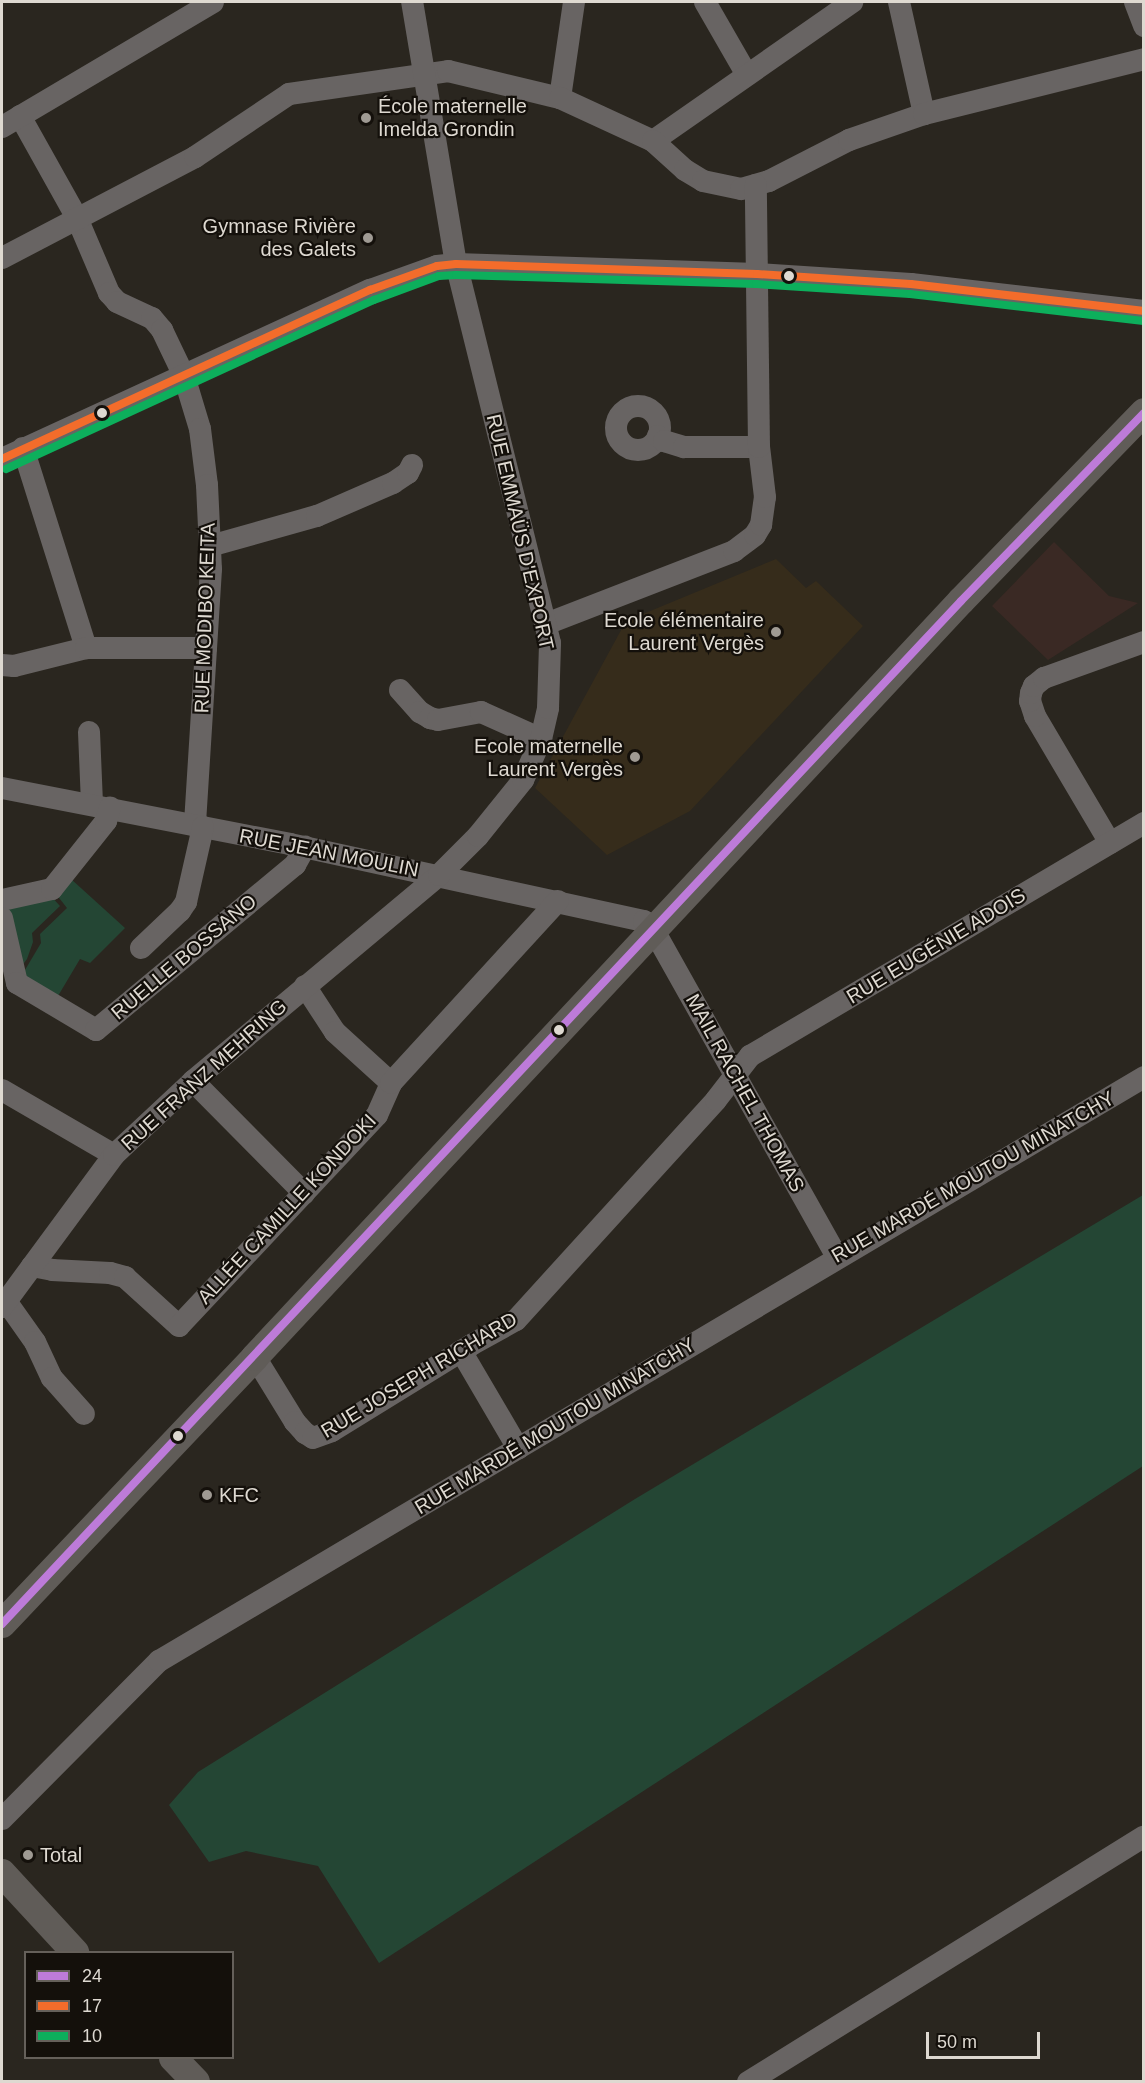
<!DOCTYPE html>
<html>
<head>
<meta charset="utf-8">
<style>
	body { margin:0 }
	#map { position:relative; width:1145px; height:2083px; overflow:hidden; background:#2a261f; font-family:Arial,sans-serif }
	div>[style] { position:absolute }
	.industrial>* { inset:0; background:#3a2924 }
	.built>* { inset:0; background:#362c1b }
	.green>* { inset:0; background:#244634 }
	.minor>* { height:22px; margin:-11px; padding:0 11px; transform-origin:11px; border-radius:11px; background:#686463 }
	.minor>.ring { margin:-11px; padding:0; box-sizing:content-box; background:none; border:22px solid #686463; border-radius:50% }
	.major>* { height:28px; margin:-14px; padding:0 14px; transform-origin:14px; border-radius:14px; background:#605c58 }
	.bus-1>* { height:8px; margin:-4px; padding:0 4px; transform-origin:4px; border-radius:4px; background:#bd7bd9 }
	.bus-2>* { height:8px; margin:-4px; padding:0 4px; transform-origin:4px; border-radius:4px; background:#f36c2b }
	.bus-3>* { height:8px; margin:-4px; padding:0 4px; transform-origin:4px; border-radius:4px; background:#0daf5c }
	.dots>* { width:16px; height:16px; translate:-50% -50%; box-sizing:border-box; border:3px solid #14100b; border-radius:50% }
	span { translate:-50% -50%; white-space:nowrap; text-align:center; line-height:1.15; -webkit-text-stroke:4.5px #14100b; paint-order:stroke }
	.poi-label { font-size:20px; color:#ded9d1 }
	.left { translate:0 -50%; text-align:left }
	.right { translate:-100% -50%; text-align:right }
	.street-label { font-size:20px; color:#ded9d1 }
	.frame { position:absolute; inset:0; border:3px solid #ded9d1; pointer-events:none }
	.legend { position:absolute; left:24px; top:1951px; width:210px; height:108px; box-sizing:border-box; background:#14100b; border:2px solid #65605a; margin:0; padding:8px 10px; list-style:none; font-size:18px; color:#ded9d1 }
	.legend li { display:flex; align-items:center; gap:12px; height:30px }
	.legend b { width:30px; border:2px solid #65605a }
	.scale { position:absolute; left:926px; top:2032px; width:114px; height:27px; box-sizing:border-box; border:3px solid #ded9d1; border-top:0; padding-left:8px; font-size:18px; line-height:21px; white-space:nowrap; color:#ded9d1; -webkit-text-stroke:4px #14100b; paint-order:stroke }
</style>
</head>
<body>
<div id="map">
	<div class="industrial">
		<i style="clip-path:polygon(1054px 542px,1109px 596px,1138px 603px,1048px 660px,992px 606px)"></i>
	</div>
	<div class="built">
		<i style="clip-path:polygon(776px 559px,806px 588px,816px 581px,863px 626px,690px 811px,607px 855px,535px 788px,626px 621px)"></i>
	</div>
	<div class="green">
		<i style="clip-path:polygon(71px 879px,125px 928px,90px 963px,80px 959px,58px 996px,22px 975px,41px 943px,40px 934px,67px 908px,56px 894px)"></i>
		<i style="clip-path:polygon(49px 894px,60px 906px,32px 933px,33px 942px,27px 959px,16px 974px,5px 922px,12px 901px)"></i>
		<i style="clip-path:polygon(1143px 1195px,1143px 1466px,379px 1963px,318px 1866px,246px 1851px,209px 1862px,169px 1805px,198px 1772px,635px 1499px)"></i>
	</div>
	<div class="minor">
		<i style="left:705px;top:2px;width:84px;rotate:60.1deg"></i>
		<i style="left:899px;top:2px;width:115px;rotate:77.4deg"></i>
		<i style="left:1135px;top:2px;width:26px;rotate:69deg"></i>
		<i style="left:560px;top:98px;width:97px;rotate:-81.7deg"></i>
		<i style="left:20px;top:116px;width:117px;rotate:60.8deg"></i>
		<i style="left:77px;top:218px;width:82px;rotate:66.9deg"></i>
		<i style="left:109px;top:293px;width:12px;rotate:48deg"></i>
		<i style="left:117px;top:302px;width:38px;rotate:25deg"></i>
		<i style="left:152px;top:318px;width:16px;rotate:50deg"></i>
		<i style="left:162px;top:330px;width:51px;rotate:64.4deg"></i>
		<i style="left:184px;top:376px;width:55px;rotate:73.2deg"></i>
		<i style="left:200px;top:429px;width:56px;rotate:82.9deg"></i>
		<i style="left:207px;top:485px;width:84px;rotate:87.3deg"></i>
		<i style="left:211px;top:569px;width:257px;rotate:93.6deg"></i>
		<i style="left:2px;top:127px;width:245px;rotate:-30.6deg"></i>
		<i style="left:653px;top:141px;width:243px;rotate:-34.9deg"></i>
		<i style="left:2px;top:258px;width:218px;rotate:-27.6deg"></i>
		<i style="left:195px;top:157px;width:113px;rotate:-33.8deg"></i>
		<i style="left:289px;top:94px;width:161px;rotate:-8.2deg"></i>
		<i style="left:448px;top:71px;width:115px;rotate:13.6deg"></i>
		<i style="left:560px;top:98px;width:102px;rotate:24.8deg"></i>
		<i style="left:653px;top:141px;width:43px;rotate:42.2deg"></i>
		<i style="left:685px;top:170px;width:21px;rotate:31deg"></i>
		<i style="left:703px;top:181px;width:39px;rotate:12deg"></i>
		<i style="left:741px;top:189px;width:29px;rotate:-16deg"></i>
		<i style="left:769px;top:181px;width:90px;rotate:-27.1deg"></i>
		<i style="left:849px;top:140px;width:79px;rotate:-19.1deg"></i>
		<i style="left:924px;top:114px;width:227px;rotate:-14deg"></i>
		<i class="ring" style="left:616px;top:406px;width:22px;height:22px"></i>
		<i style="left:658px;top:436px;width:8px;rotate:40deg"></i>
		<i style="left:664px;top:441px;width:21px;rotate:17deg"></i>
		<i style="left:684px;top:447px;width:75px"></i>
		<i style="left:23px;top:448px;width:210px;rotate:72.5deg"></i>
		<i style="left:2px;top:459px;width:405px;rotate:-24.7deg"></i>
		<i style="left:370px;top:290px;width:71px;rotate:-19.7deg"></i>
		<i style="left:437px;top:266px;width:19px;rotate:-6deg"></i>
		<i style="left:456px;top:264px;width:301px;rotate:1.9deg"></i>
		<i style="left:757px;top:274px;width:154px;rotate:3.7deg"></i>
		<i style="left:911px;top:284px;width:235px;rotate:6.6deg"></i>
		<i style="left:210px;top:546px;width:111px;rotate:-15.7deg"></i>
		<i style="left:317px;top:516px;width:83px;rotate:-23.5deg"></i>
		<i style="left:393px;top:483px;width:18px;rotate:-34deg"></i>
		<i style="left:408px;top:473px;width:9px;rotate:-63deg"></i>
		<i style="left:546px;top:624px;width:202px;rotate:-21.2deg"></i>
		<i style="left:734px;top:551px;width:26px;rotate:-37deg"></i>
		<i style="left:755px;top:535px;width:12px;rotate:-59deg"></i>
		<i style="left:761px;top:525px;width:28px;rotate:-82deg"></i>
		<i style="left:765px;top:497px;width:50px;rotate:-96.8deg"></i>
		<i style="left:759px;top:447px;width:262px;rotate:-90.7deg"></i>
		<i style="left:2px;top:665px;width:12px;rotate:5deg"></i>
		<i style="left:14px;top:666px;width:74px;rotate:-14deg"></i>
		<i style="left:86px;top:648px;width:120px"></i>
		<i style="left:400px;top:690px;width:30px;rotate:48deg"></i>
		<i style="left:420px;top:712px;width:12px;rotate:31deg"></i>
		<i style="left:430px;top:718px;width:8px;rotate:14deg"></i>
		<i style="left:438px;top:720px;width:44px;rotate:-10.5deg"></i>
		<i style="left:481px;top:712px;width:66px;rotate:24.2deg"></i>
		<i style="left:89px;top:732px;width:72px;rotate:87.6deg"></i>
		<i style="left:2px;top:788px;width:293px;rotate:11deg"></i>
		<i style="left:290px;top:844px;width:362px;rotate:12.3deg"></i>
		<i style="left:644px;top:921px;width:12px;rotate:42deg"></i>
		<i style="left:653px;top:929px;width:376px;rotate:60.7deg"></i>
		<i style="left:1110px;top:843px;width:147px;rotate:-120.6deg"></i>
		<i style="left:1035px;top:716px;width:16px;rotate:-108deg"></i>
		<i style="left:1030px;top:701px;width:8px;rotate:-83deg"></i>
		<i style="left:1031px;top:693px;width:8px;rotate:-67deg"></i>
		<i style="left:1034px;top:686px;width:13px;rotate:-39deg"></i>
		<i style="left:1044px;top:678px;width:106px;rotate:-19.8deg"></i>
		<i style="left:2px;top:900px;width:51px;rotate:-12.4deg"></i>
		<i style="left:52px;top:889px;width:87px;rotate:-51.5deg"></i>
		<i style="left:106px;top:821px;width:14px;rotate:-73deg"></i>
		<i style="left:2px;top:918px;width:67px;rotate:77deg"></i>
		<i style="left:17px;top:983px;width:92px;rotate:30.7deg"></i>
		<i style="left:96px;top:1030px;width:259px;rotate:-39.7deg"></i>
		<i style="left:295px;top:865px;width:21px;rotate:-61deg"></i>
		<i style="left:141px;top:948px;width:54px;rotate:-43.5deg"></i>
		<i style="left:180px;top:911px;width:11px;rotate:-56deg"></i>
		<i style="left:186px;top:902px;width:77px;rotate:-77.2deg"></i>
		<i style="left:305px;top:986px;width:55px;rotate:56.9deg"></i>
		<i style="left:335px;top:1032px;width:76px;rotate:42.3deg"></i>
		<i style="left:193px;top:1081px;width:158px;rotate:45.3deg"></i>
		<i style="left:2px;top:1090px;width:129px;rotate:30.1deg"></i>
		<i style="left:32px;top:1266px;width:20px;rotate:11deg"></i>
		<i style="left:52px;top:1270px;width:58px;rotate:3deg"></i>
		<i style="left:110px;top:1273px;width:16px;rotate:15deg"></i>
		<i style="left:125px;top:1277px;width:73px;rotate:42.2deg"></i>
		<i style="left:179px;top:1326px;width:289px;rotate:-46.8deg"></i>
		<i style="left:377px;top:1115px;width:35px;rotate:-66deg"></i>
		<i style="left:391px;top:1083px;width:247px;rotate:-47.5deg"></i>
		<i style="left:6px;top:1301px;width:50px;rotate:54.7deg"></i>
		<i style="left:35px;top:1342px;width:40px;rotate:65deg"></i>
		<i style="left:52px;top:1378px;width:48px;rotate:48.4deg"></i>
		<i style="left:2px;top:1307px;width:189px;rotate:-53.6deg"></i>
		<i style="left:114px;top:1155px;width:108px;rotate:-43.1deg"></i>
		<i style="left:193px;top:1081px;width:321px;rotate:-39.9deg"></i>
		<i style="left:439px;top:875px;width:55px;rotate:-45deg"></i>
		<i style="left:478px;top:836px;width:72px;rotate:-51.2deg"></i>
		<i style="left:523px;top:780px;width:45px;rotate:-66.3deg"></i>
		<i style="left:541px;top:739px;width:32px;rotate:-77deg"></i>
		<i style="left:548px;top:708px;width:65px;rotate:-88.2deg"></i>
		<i style="left:550px;top:643px;width:390px;rotate:-103.9deg"></i>
		<i style="left:456px;top:264px;width:266px;rotate:-99.5deg"></i>
		<i style="left:461px;top:1351px;width:113px;rotate:59.6deg"></i>
		<i style="left:255px;top:1357px;width:76px;rotate:58.4deg"></i>
		<i style="left:295px;top:1422px;width:15px;rotate:48deg"></i>
		<i style="left:305px;top:1433px;width:9px;rotate:32deg"></i>
		<i style="left:313px;top:1438px;width:20px;rotate:-20deg"></i>
		<i style="left:332px;top:1431px;width:163px;rotate:-31.7deg"></i>
		<i style="left:471px;top:1345px;width:51px;rotate:-29.1deg"></i>
		<i style="left:516px;top:1320px;width:297px;rotate:-47.7deg"></i>
		<i style="left:716px;top:1100px;width:56px;rotate:-52.3deg"></i>
		<i style="left:750px;top:1056px;width:458px;rotate:-30.6deg"></i>
		<i style="left:2px;top:1819px;width:223px;rotate:-45.2deg"></i>
		<i style="left:159px;top:1661px;width:1145px;rotate:-30.66deg"></i>
		<i style="left:748px;top:2082px;width:466px;rotate:-31.8deg"></i>
	</div>
	<div class="major">
		<i style="left:2px;top:1624px;width:368px;rotate:-46.5deg"></i>
		<i style="left:255px;top:1357px;width:1034px;rotate:-46.96deg"></i>
		<i style="left:961px;top:601px;width:263px;rotate:-45.9deg"></i>
		<i style="left:2px;top:1873px;width:108px;rotate:47.3deg"></i>
		<i style="left:173px;top:2058px;width:33px;rotate:46deg"></i>
	</div>
	<div class="bus-1">
		<i style="left:2px;top:1624px;width:1402px;rotate:-46.85deg"></i>
		<i style="left:961px;top:601px;width:262px;rotate:-45.8deg"></i>
	</div>
	<div class="bus-2">
		<i style="left:2px;top:459px;width:405px;rotate:-24.7deg"></i>
		<i style="left:370px;top:290px;width:71px;rotate:-19.7deg"></i>
		<i style="left:437px;top:266px;width:19px;rotate:-6deg"></i>
		<i style="left:456px;top:264px;width:301px;rotate:1.9deg"></i>
		<i style="left:757px;top:274px;width:154px;rotate:3.7deg"></i>
		<i style="left:911px;top:284px;width:235px;rotate:6.6deg"></i>
	</div>
	<div class="bus-3">
		<i style="left:6px;top:469px;width:405px;rotate:-24.7deg"></i>
		<i style="left:374px;top:300px;width:69px;rotate:-20.3deg"></i>
		<i style="left:439px;top:276px;width:17px;rotate:-3deg"></i>
		<i style="left:456px;top:275px;width:300px;rotate:1.7deg"></i>
		<i style="left:756px;top:284px;width:154px;rotate:3.7deg"></i>
		<i style="left:910px;top:294px;width:235px;rotate:6.6deg"></i>
	</div>
	<div class="dots">
		<i style="left:366px;top:118px;background:#9f9a93"></i>
		<i style="left:368px;top:238px;background:#9f9a93"></i>
		<i style="left:789px;top:276px;background:#ded9d1"></i>
		<i style="left:102px;top:413px;background:#ded9d1"></i>
		<i style="left:776px;top:632px;background:#9f9a93"></i>
		<i style="left:635px;top:757px;background:#9f9a93"></i>
		<i style="left:559px;top:1030px;background:#ded9d1"></i>
		<i style="left:178px;top:1436px;background:#ded9d1"></i>
		<i style="left:207px;top:1495px;background:#9f9a93"></i>
		<i style="left:28px;top:1855px;background:#9f9a93"></i>
	</div>
	<div class="poi-label">
		<span class="left" style="left:378px;top:118px">École maternelle<br>Imelda Grondin</span>
		<span class="right" style="left:356px;top:238px">Gymnase Rivière<br>des Galets</span>
		<span class="right" style="left:764px;top:632px">Ecole élémentaire<br>Laurent Vergès</span>
		<span class="right" style="left:623px;top:758px">Ecole maternelle<br>Laurent Vergès</span>
		<span class="left" style="left:219px;top:1495px">KFC</span>
		<span class="left" style="left:40px;top:1855px">Total</span>
	</div>
	<div class="street-label">
		<span style="left:520px;top:532px;rotate:77deg">RUE EMMAÜS D'EXPORT</span>
		<span style="left:205px;top:618px;rotate:-88deg">RUE MODIBO KEITA</span>
		<span style="left:329px;top:853px;rotate:11deg">RUE JEAN MOULIN</span>
		<span style="left:936px;top:946px;rotate:-31deg">RUE EUGÉNIE ADOIS</span>
		<span style="left:184px;top:957px;rotate:-40deg">RUELLE BOSSANO</span>
		<span style="left:204px;top:1075px;rotate:-42deg">RUE FRANZ MEHRING</span>
		<span style="left:745px;top:1093px;rotate:61deg">MAIL RACHEL THOMAS</span>
		<span style="left:973px;top:1177px;rotate:-30deg">RUE MARDÉ MOUTOU MINATCHY</span>
		<span style="left:287px;top:1209px;rotate:-47deg">ALLÉE CAMILLE KONDOKI</span>
		<span style="left:419px;top:1375px;rotate:-31deg">RUE JOSEPH RICHARD</span>
		<span style="left:555px;top:1426px;rotate:-31deg">RUE MARDÉ MOUTOU MINATCHY</span>
	</div>
	<div class="frame"></div>
	<ul class="legend">
	<li><b style="height:8px;background:#bd7bd9"></b>24</li>
	<li><b style="height:8px;background:#f36c2b"></b>17</li>
	<li><b style="height:8px;background:#0daf5c"></b>10</li>
	</ul>
	<div class="scale">50 m</div>
</div>
</body>
</html>
